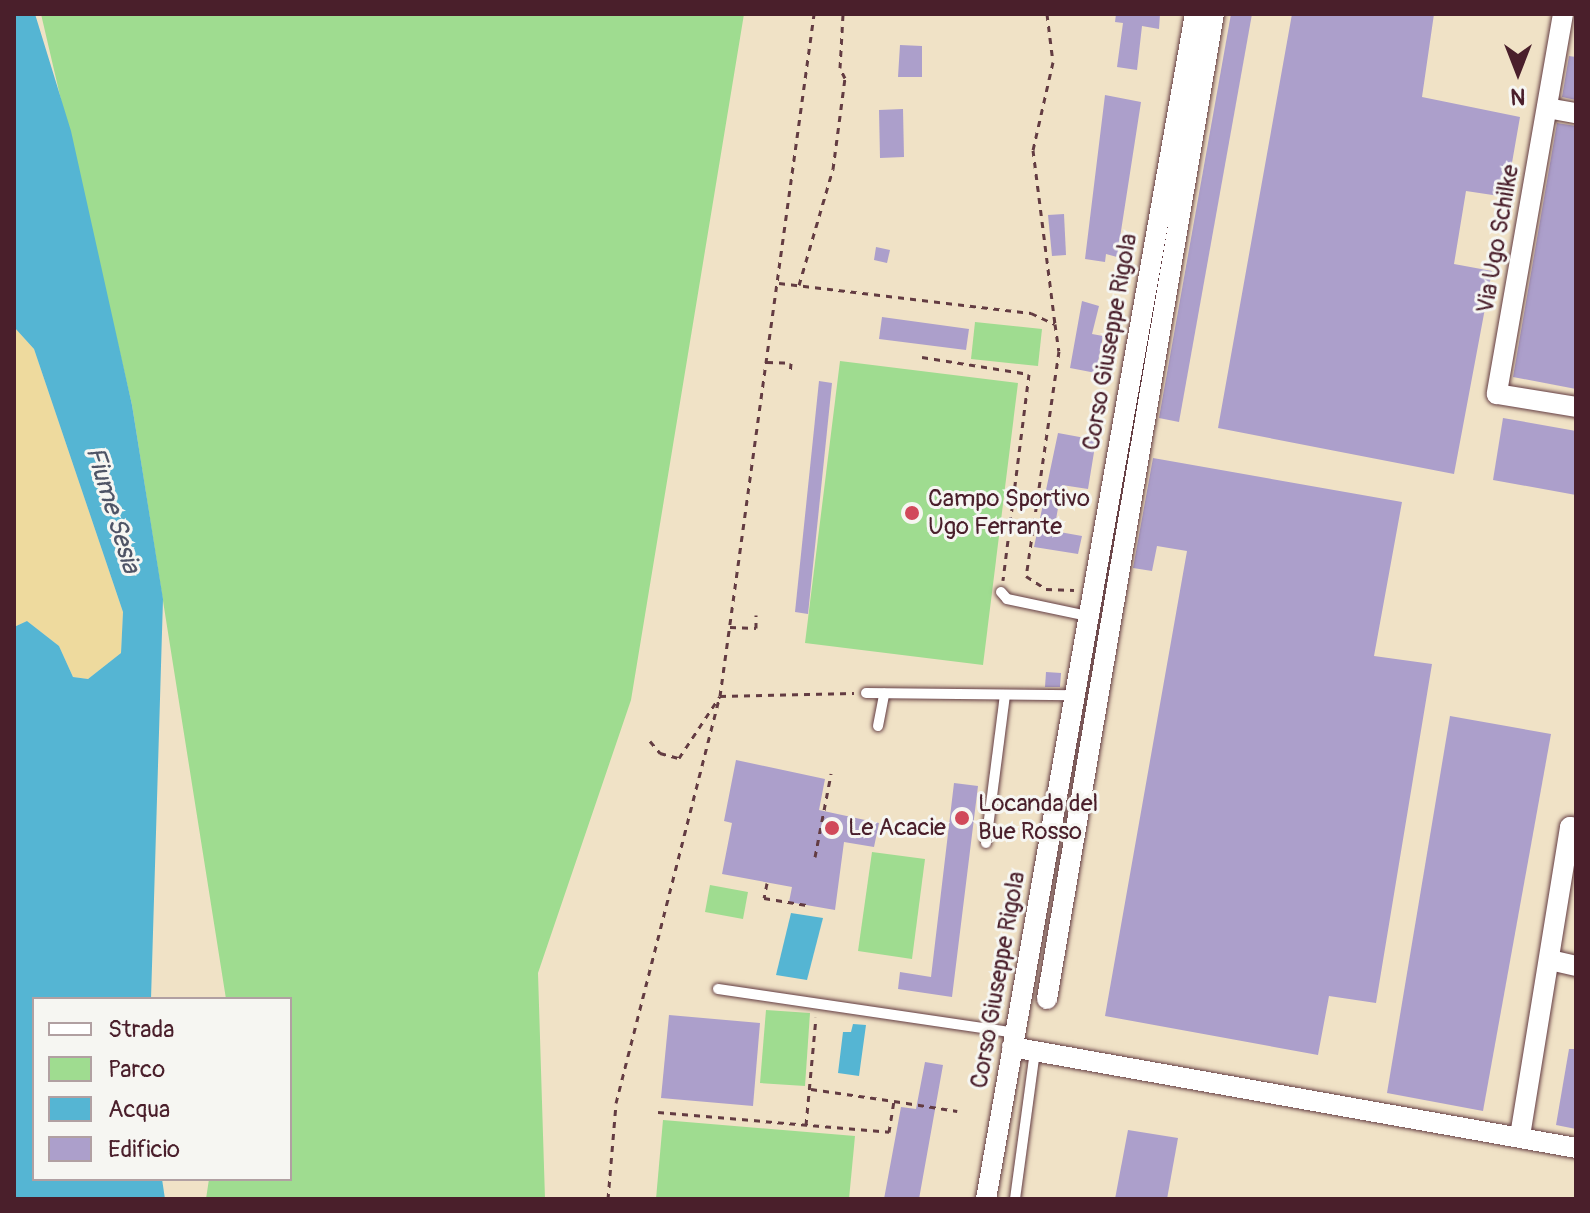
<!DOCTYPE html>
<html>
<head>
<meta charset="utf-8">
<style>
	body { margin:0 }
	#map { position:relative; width:1590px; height:1213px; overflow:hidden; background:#f0e2c6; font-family:Pangolin,sans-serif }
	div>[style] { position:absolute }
	.green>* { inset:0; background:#9fdc90 }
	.sand>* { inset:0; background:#eeda9e }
	.water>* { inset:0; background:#55b5d3 }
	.building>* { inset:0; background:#ac9fcb }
	.path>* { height:3px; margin-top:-1.5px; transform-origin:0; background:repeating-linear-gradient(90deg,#633c42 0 6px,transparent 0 12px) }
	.roads { filter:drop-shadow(0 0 2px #633c42) drop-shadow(0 0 2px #633c42) }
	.lane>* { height:10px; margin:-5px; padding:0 5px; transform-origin:5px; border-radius:5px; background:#fff }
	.street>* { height:20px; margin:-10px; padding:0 10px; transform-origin:10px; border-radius:10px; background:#fff }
	.dots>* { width:22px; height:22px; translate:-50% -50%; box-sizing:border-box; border:4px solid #f6f6f2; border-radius:50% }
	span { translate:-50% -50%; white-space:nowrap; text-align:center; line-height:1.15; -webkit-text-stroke:6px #f6f6f2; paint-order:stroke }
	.street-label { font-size:24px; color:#4a1f2b }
	.poi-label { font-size:24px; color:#4a1f2b }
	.left { translate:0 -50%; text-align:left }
	.water-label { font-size:26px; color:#4e5466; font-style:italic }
	.frame { position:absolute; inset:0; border:16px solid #4a1f2b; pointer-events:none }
	.legend { position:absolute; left:32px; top:997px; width:260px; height:184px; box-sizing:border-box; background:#f6f6f2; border:2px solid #b1a0a2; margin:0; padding:10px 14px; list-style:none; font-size:24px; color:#4a1f2b }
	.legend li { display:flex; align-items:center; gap:16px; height:40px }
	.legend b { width:40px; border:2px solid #b1a0a2 }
	.north { position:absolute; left:1478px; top:32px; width:80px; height:80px; -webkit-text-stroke:6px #f6f6f2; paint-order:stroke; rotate:180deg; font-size:22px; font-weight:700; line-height:32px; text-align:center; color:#4a1f2b }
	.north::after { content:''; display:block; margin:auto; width:28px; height:36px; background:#4a1f2b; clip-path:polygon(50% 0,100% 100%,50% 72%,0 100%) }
</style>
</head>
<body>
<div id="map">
	<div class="green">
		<i style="clip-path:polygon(41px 14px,744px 14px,631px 700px,538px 973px,545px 1199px,206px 1199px,209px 1179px,290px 1179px,290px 999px,226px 999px,132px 405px)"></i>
		<i style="clip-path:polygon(975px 322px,1042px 329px,1038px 366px,971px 359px)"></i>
		<i style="clip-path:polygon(840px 361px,1018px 383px,983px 665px,805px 643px)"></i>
		<i style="clip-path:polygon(872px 852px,925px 859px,912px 959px,858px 951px)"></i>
		<i style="clip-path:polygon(710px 885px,748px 892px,743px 919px,705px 912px)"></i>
		<i style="clip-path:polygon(766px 1010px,810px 1013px,805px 1086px,760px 1083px)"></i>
		<i style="clip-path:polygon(663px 1120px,855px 1136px,849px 1199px,656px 1199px)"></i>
	</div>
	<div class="sand">
		<i style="clip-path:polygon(14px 327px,34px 349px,123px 612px,121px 653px,88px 679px,73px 677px,59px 646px,27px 621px,14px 627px)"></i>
	</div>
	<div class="water">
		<i style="clip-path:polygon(14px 14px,35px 14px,71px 131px,132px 405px,163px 599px,151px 999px,34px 999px,34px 1179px,162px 1179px,165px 1199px,14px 1199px,14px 627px,27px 621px,59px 646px,73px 677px,88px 679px,121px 653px,123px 612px,34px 349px,14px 327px)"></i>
		<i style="clip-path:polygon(791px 913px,823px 918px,807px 980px,776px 975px)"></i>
		<i style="clip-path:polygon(853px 1024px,866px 1025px,859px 1076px,838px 1073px,843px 1032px,851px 1032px)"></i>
	</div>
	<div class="building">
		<i style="clip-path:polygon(1116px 14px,1160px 14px,1159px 29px,1142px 26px,1137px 70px,1117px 67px,1123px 23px,1115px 22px)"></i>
		<i style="clip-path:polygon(1231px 14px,1252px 14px,1179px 422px,1159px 418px)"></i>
		<i style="clip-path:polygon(1292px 14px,1434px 14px,1422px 97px,1520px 117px,1506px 197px,1466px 191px,1454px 264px,1492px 271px,1454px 474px,1218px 428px)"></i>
		<i style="clip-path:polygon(900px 45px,922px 46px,922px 77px,898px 77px)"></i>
		<i style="clip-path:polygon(1569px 56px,1576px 57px,1576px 100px,1562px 97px)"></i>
		<i style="clip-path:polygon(1105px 95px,1141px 102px,1117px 257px,1106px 254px,1105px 262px,1085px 259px)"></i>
		<i style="clip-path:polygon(903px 109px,904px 157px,880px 158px,879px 110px)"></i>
		<i style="clip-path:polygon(1557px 123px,1576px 126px,1576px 389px,1513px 377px)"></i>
		<i style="clip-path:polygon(1064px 214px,1066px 255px,1052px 256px,1048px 215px)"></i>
		<i style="clip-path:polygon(876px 247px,890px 250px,887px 263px,874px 260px)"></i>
		<i style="clip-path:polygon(1082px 301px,1099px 306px,1092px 334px,1103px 336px,1096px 373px,1070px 368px)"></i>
		<i style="clip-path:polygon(882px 317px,969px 329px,966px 350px,879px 339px)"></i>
		<i style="clip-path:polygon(819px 381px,832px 383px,808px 614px,795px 612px)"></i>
		<i style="clip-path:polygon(1503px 418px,1576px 431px,1576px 495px,1493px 480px)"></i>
		<i style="clip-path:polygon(1058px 433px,1096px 440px,1088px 489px,1062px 485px,1054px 531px,1082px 536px,1078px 554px,1034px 547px)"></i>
		<i style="clip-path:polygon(1153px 458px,1402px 502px,1374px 656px,1432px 664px,1376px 1003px,1329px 996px,1318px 1055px,1105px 1016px,1187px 551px,1157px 546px,1152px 571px,1133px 568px)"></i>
		<i style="clip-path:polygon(1046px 672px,1061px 673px,1060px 687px,1045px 687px)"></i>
		<i style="clip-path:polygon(1450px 716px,1551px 734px,1483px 1111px,1387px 1093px)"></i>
		<i style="clip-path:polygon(736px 760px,825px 779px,819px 810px,879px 823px,874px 847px,844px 842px,835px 910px,789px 902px,792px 887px,722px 874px,732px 823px,724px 821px)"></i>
		<i style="clip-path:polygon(954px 783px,978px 786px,952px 997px,898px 989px,900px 972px,931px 977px)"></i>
		<i style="clip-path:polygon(669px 1015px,760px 1023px,753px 1106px,661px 1098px)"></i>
		<i style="clip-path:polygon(1569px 1049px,1576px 1049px,1576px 1129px,1556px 1125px)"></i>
		<i style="clip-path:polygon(925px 1062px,943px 1065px,919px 1199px,884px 1199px,901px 1107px,916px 1109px)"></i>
		<i style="clip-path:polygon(1128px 1130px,1178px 1138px,1167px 1199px,1115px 1199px)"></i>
	</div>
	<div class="path">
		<i style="left:1047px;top:14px;width:48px;rotate:82.9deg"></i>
		<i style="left:1053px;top:62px;width:90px;rotate:102.8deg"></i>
		<i style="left:1033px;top:150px;width:175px;rotate:82.8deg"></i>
		<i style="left:779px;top:283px;width:254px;rotate:6.8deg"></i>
		<i style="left:1031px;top:313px;width:26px;rotate:25deg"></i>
		<i style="left:1055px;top:324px;width:27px;rotate:82deg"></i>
		<i style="left:1059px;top:351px;width:227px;rotate:98.3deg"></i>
		<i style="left:1026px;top:576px;width:24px;rotate:33deg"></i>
		<i style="left:1046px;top:589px;width:28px;rotate:2deg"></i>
		<i style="left:799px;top:285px;width:121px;rotate:-73.7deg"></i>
		<i style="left:833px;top:169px;width:92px;rotate:-82.5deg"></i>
		<i style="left:845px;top:78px;width:11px;rotate:-117deg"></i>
		<i style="left:840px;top:68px;width:54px;rotate:-86.8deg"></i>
		<i style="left:922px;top:357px;width:108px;rotate:9deg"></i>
		<i style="left:1029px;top:374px;width:208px;rotate:97.2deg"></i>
		<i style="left:767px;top:362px;width:24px;rotate:2deg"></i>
		<i style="left:791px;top:363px;width:11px;rotate:95deg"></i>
		<i style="left:730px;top:627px;width:26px;rotate:2deg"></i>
		<i style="left:756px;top:628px;width:13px;rotate:-90deg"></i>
		<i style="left:650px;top:741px;width:16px;rotate:50deg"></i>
		<i style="left:660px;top:753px;width:20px;rotate:15deg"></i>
		<i style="left:679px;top:758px;width:74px;rotate:-56.5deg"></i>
		<i style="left:720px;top:696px;width:134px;rotate:-1.3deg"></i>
		<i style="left:815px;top:857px;width:85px;rotate:-79.1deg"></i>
		<i style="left:767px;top:883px;width:15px;rotate:101deg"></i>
		<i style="left:764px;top:898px;width:43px;rotate:9.5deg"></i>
		<i style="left:811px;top:1089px;width:84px;rotate:8.2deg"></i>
		<i style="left:658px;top:1112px;width:232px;rotate:4.9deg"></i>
		<i style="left:889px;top:1132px;width:31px;rotate:-81deg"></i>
		<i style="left:894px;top:1101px;width:64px;rotate:9deg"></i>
		<i style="left:806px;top:1125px;width:108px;rotate:-84.7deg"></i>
		<i style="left:608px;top:1199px;width:96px;rotate:-85.2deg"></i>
		<i style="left:616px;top:1103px;width:420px;rotate:-75.7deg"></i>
		<i style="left:720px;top:696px;width:688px;rotate:-82.15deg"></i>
	</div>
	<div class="roads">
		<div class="lane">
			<i style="left:1001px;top:592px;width:9px;rotate:49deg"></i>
			<i style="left:1007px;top:599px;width:83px;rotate:11.9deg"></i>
			<i style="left:866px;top:693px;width:208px;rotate:0.6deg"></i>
			<i style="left:878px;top:726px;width:33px;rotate:-79deg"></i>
			<i style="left:986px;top:843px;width:149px;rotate:-82.7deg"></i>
			<i style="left:718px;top:989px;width:300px;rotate:8.4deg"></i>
			<i style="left:1015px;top:1199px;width:149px;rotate:-82.3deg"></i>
		</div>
		<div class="street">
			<i style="left:1563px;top:14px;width:386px;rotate:99.9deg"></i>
			<i style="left:1497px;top:394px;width:80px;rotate:9.3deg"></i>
			<i style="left:1547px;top:108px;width:29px;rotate:10deg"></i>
			<i style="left:1550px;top:960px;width:27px;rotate:13deg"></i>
			<i style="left:1047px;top:999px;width:999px;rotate:-80.38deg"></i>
			<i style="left:1012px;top:1047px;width:573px;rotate:10.15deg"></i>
			<i style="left:1520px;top:1136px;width:313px;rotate:-80.8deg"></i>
			<i style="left:1570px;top:827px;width:6px;rotate:9deg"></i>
			<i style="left:986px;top:1199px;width:1203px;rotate:-80deg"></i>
		</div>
	</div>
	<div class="dots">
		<i style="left:912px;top:513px;background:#d1495b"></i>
		<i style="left:962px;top:818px;background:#d1495b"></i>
		<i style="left:832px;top:828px;background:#d1495b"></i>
	</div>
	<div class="street-label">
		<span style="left:1498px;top:239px;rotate:-80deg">Via Ugo Schilke</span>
		<span style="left:1110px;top:342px;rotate:-80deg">Corso Giuseppe Rigola</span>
		<span style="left:998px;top:980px;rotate:-80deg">Corso Giuseppe Rigola</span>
	</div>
	<div class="poi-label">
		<span class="left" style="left:928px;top:513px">Campo Sportivo<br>Ugo Ferrante</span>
		<span class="left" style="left:978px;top:818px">Locanda del<br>Bue Rosso</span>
		<span class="left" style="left:848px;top:828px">Le Acacie</span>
	</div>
	<div class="water-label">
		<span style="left:112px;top:510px;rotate:73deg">Fiume Sesia</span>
	</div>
	<div class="frame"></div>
	<ul class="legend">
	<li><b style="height:10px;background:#fff"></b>Strada</li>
	<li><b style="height:22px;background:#9fdc90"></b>Parco</li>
	<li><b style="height:22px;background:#55b5d3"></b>Acqua</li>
	<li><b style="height:22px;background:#ac9fcb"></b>Edificio</li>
	</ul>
	<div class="north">N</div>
</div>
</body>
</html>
